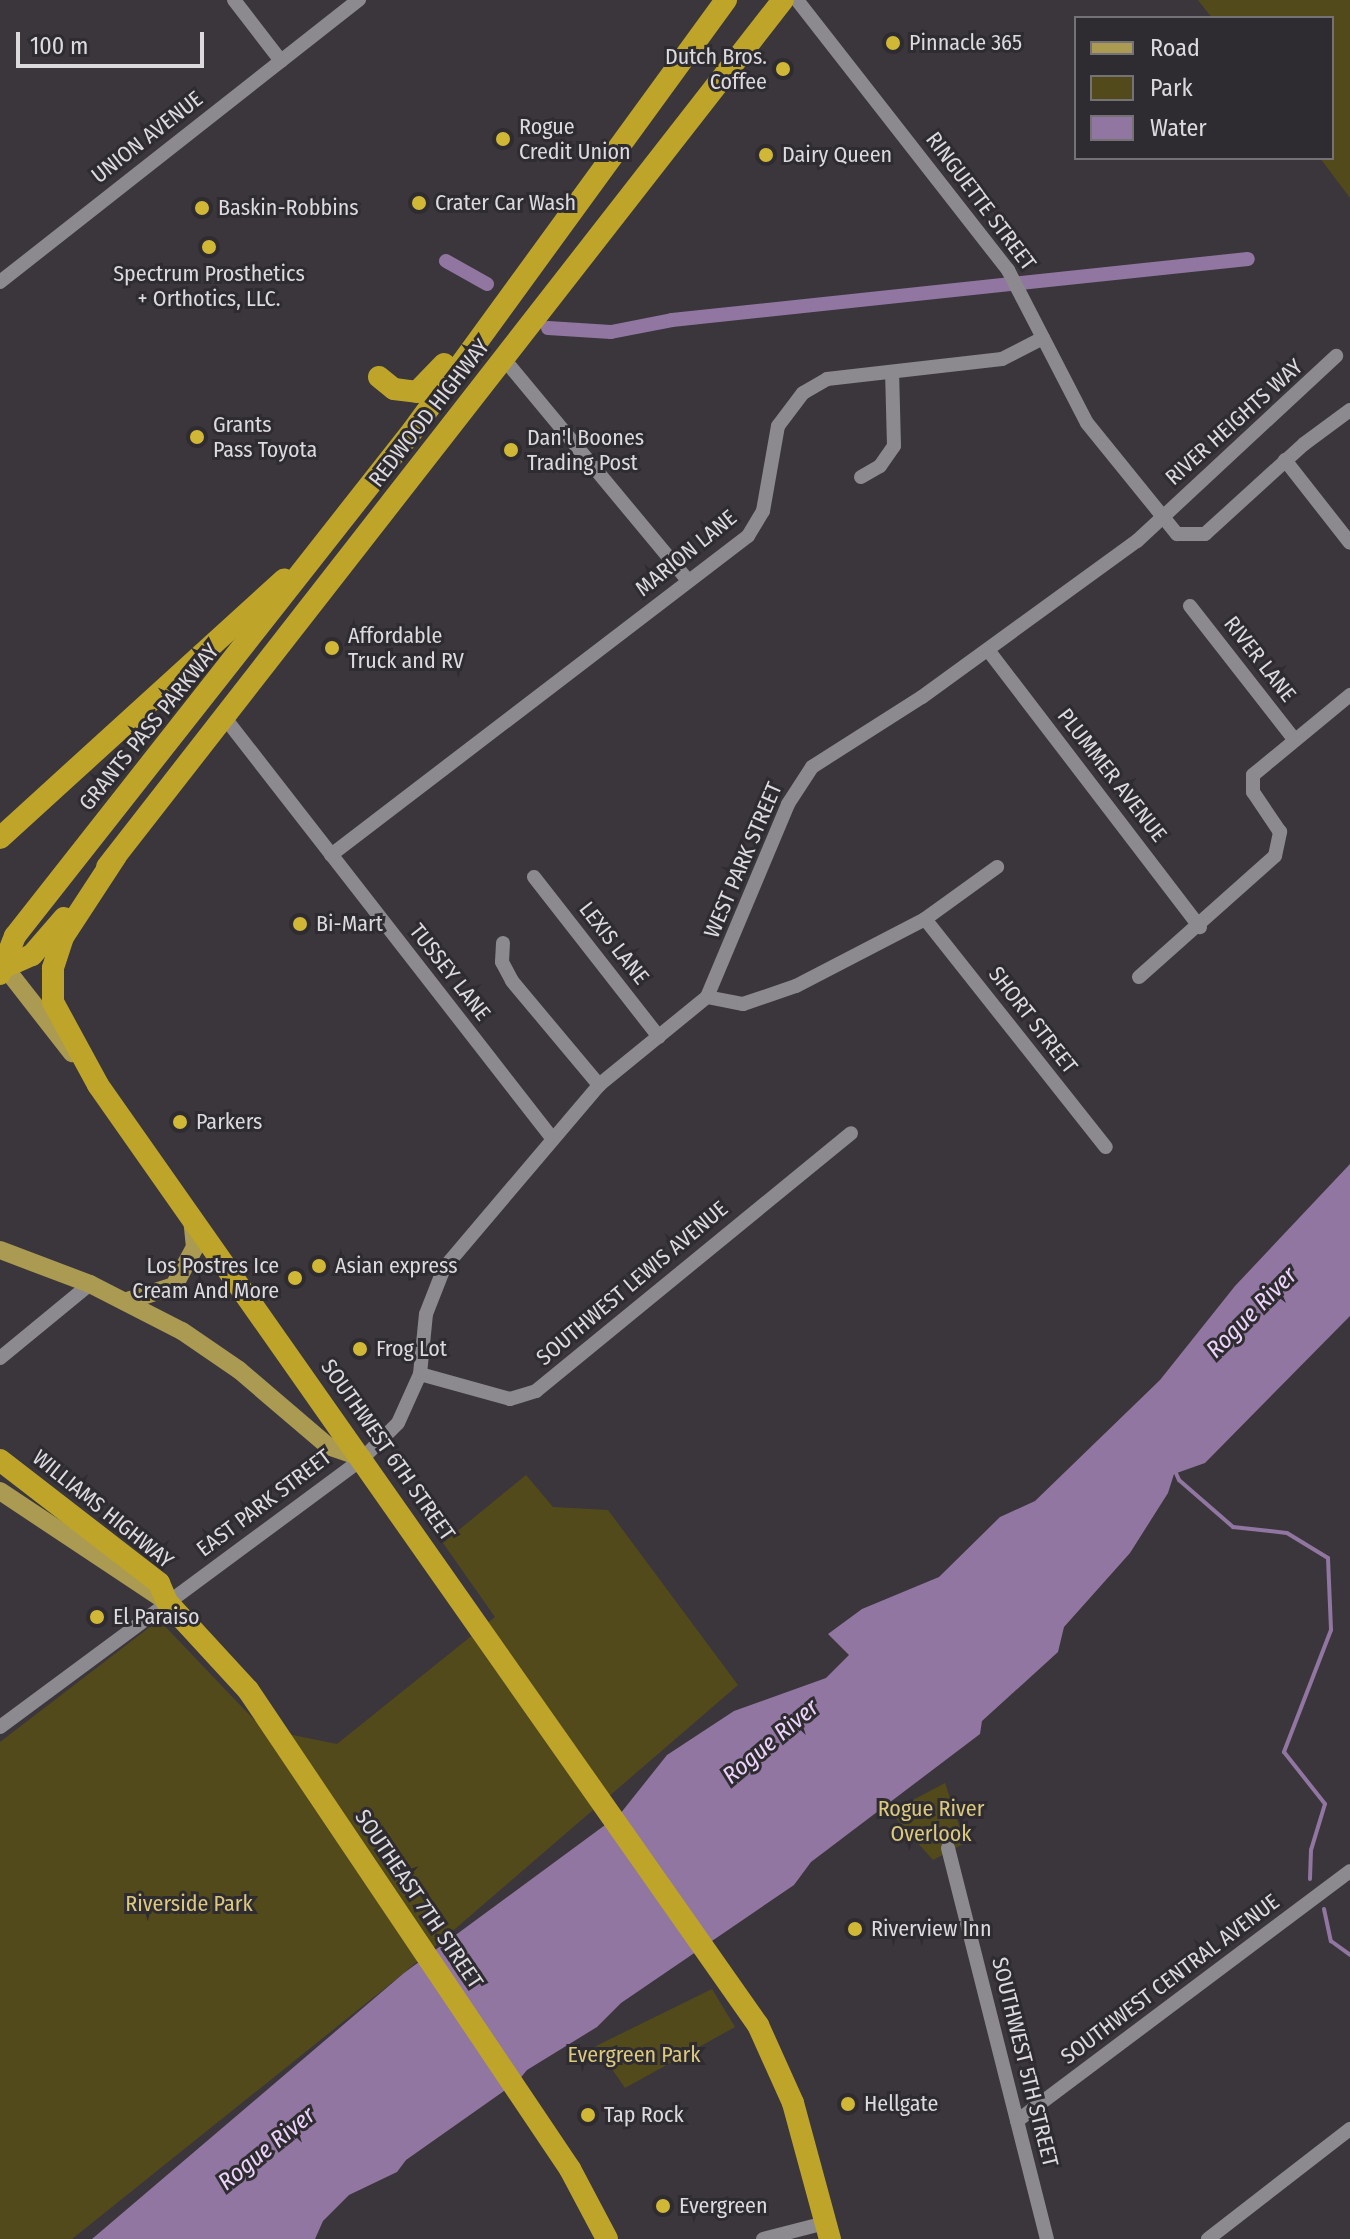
<!DOCTYPE html>
<html>
<head>
<meta charset="utf-8">
<style>
	body { margin:0 }
	#map { position:relative; width:1350px; height:2239px; overflow:hidden; background:#3a363c; font-family:"Fira Sans Condensed",sans-serif }
	div>[style] { position:absolute }
	.green>* { inset:0; background:#534a1c }
	.water>* { inset:0; background:#9076a0 }
	.stream>* { height:4px; margin:-2px; padding:0 2px; transform-origin:2px; border-radius:2px; background:#9076a0 }
	.canal>* { height:14px; margin:-7px; padding:0 7px; transform-origin:7px; border-radius:7px; background:#9076a0 }
	.minor>* { height:14px; margin:-7px; padding:0 7px; transform-origin:7px; border-radius:7px; background:#8c898f }
	.major>* { height:18px; margin:-9px; padding:0 9px; transform-origin:9px; border-radius:9px; background:#aa9a52 }
	.highway>* { height:22px; margin:-11px; padding:0 11px; transform-origin:11px; border-radius:11px; background:#bea52a }
	.dots>* { width:22px; height:22px; translate:-50% -50%; box-sizing:border-box; border:4px solid #2f2c31; border-radius:50% }
	span { translate:-50% -50%; white-space:nowrap; text-align:center; line-height:1.15; -webkit-text-stroke:6px #2f2c31; paint-order:stroke }
	.poi-label { font-size:22px; color:#dcdadd }
	.left { translate:0 -50%; text-align:left }
	.right { translate:-100% -50%; text-align:right }
	.street-label { font-size:22px; color:#dcdadd }
	.park-label { font-size:22px; color:#dbc97d }
	.water-label { font-size:24px; color:#ecd4fb; font-style:italic }
	.legend { position:absolute; left:1074px; top:16px; width:260px; height:144px; box-sizing:border-box; background:#2f2c31; border:2px solid #747276; margin:0; padding:10px 14px; list-style:none; font-size:24px; color:#dcdadd }
	.legend li { display:flex; align-items:center; gap:16px; height:40px }
	.legend b { width:40px; border:2px solid #747276 }
	.scale { position:absolute; left:16px; top:32px; width:188px; height:36px; box-sizing:border-box; border:4px solid #dcdadd; border-top:0; padding-left:10px; font-size:24px; line-height:28px; white-space:nowrap; color:#dcdadd; -webkit-text-stroke:6px #2f2c31; paint-order:stroke }
</style>
</head>
<body>
<div id="map">
	<div class="green">
		<i style="clip-path:polygon(1198px 0,1350px 0,1350px 198px,1320px 158px,1332px 158px,1332px 18px,1212px 18px)"></i>
		<i style="clip-path:polygon(526px 1475px,553px 1507px,608px 1510px,738px 1685px,404px 1973px,72px 2239px,0 2239px,0 1742px,159px 1620px,263px 1729px,337px 1744px,495px 1617px,443px 1543px)"></i>
		<i style="clip-path:polygon(945px 1783px,965px 1843px,933px 1860px,890px 1812px)"></i>
		<i style="clip-path:polygon(712px 1989px,735px 2027px,625px 2088px,596px 2046px)"></i>
	</div>
	<div class="water">
		<i style="clip-path:polygon(1350px 1164px,1350px 1316px,1205px 1463px,1174px 1474px,1168px 1493px,1130px 1553px,1064px 1627px,1058px 1652px,982px 1721px,980px 1734px,811px 1862px,794px 1885px,621px 2003px,597px 2027px,527px 2070px,518px 2081px,406px 2160px,397px 2172px,349px 2195px,323px 2221px,315px 2239px,92px 2239px,404px 1973px,620px 1814px,667px 1755px,734px 1711px,826px 1678px,849px 1655px,828px 1634px,862px 1609px,939px 1577px,1000px 1517px,1035px 1501px,1160px 1380px,1235px 1286px)"></i>
	</div>
	<div class="stream">
		<i style="left:1175px;top:1471px;width:10px;rotate:66deg"></i>
		<i style="left:1179px;top:1480px;width:72px;rotate:41deg"></i>
		<i style="left:1233px;top:1527px;width:54px;rotate:6.3deg"></i>
		<i style="left:1287px;top:1533px;width:48px;rotate:31.4deg"></i>
		<i style="left:1328px;top:1558px;width:72px;rotate:87.6deg"></i>
		<i style="left:1331px;top:1630px;width:131px;rotate:111.1deg"></i>
		<i style="left:1284px;top:1752px;width:66px;rotate:51.7deg"></i>
		<i style="left:1325px;top:1804px;width:48px;rotate:106.9deg"></i>
		<i style="left:1311px;top:1850px;width:29px;rotate:92deg"></i>
		<i style="left:1324px;top:1909px;width:33px;rotate:78deg"></i>
		<i style="left:1331px;top:1941px;width:24px;rotate:36deg"></i>
	</div>
	<div class="canal">
		<i style="left:446px;top:261px;width:47px;rotate:29.3deg"></i>
		<i style="left:548px;top:328px;width:63px;rotate:3.6deg"></i>
		<i style="left:611px;top:332px;width:62px;rotate:-11.1deg"></i>
		<i style="left:672px;top:320px;width:579px;rotate:-6.05deg"></i>
	</div>
	<div class="minor">
		<i style="left:234px;top:0;width:77px;rotate:52.4deg"></i>
		<i style="left:797px;top:0;width:343px;rotate:52deg"></i>
		<i style="left:1008px;top:270px;width:172px;rotate:62.7deg"></i>
		<i style="left:1087px;top:423px;width:143px;rotate:51deg"></i>
		<i style="left:1177px;top:534px;width:28px"></i>
		<i style="left:1205px;top:534px;width:134px;rotate:-42.3deg"></i>
		<i style="left:1304px;top:444px;width:57px;rotate:-36.5deg"></i>
		<i style="left:0;top:282px;width:457px;rotate:-38.2deg"></i>
		<i style="left:504px;top:359px;width:288px;rotate:50.3deg"></i>
		<i style="left:1285px;top:460px;width:105px;rotate:51.9deg"></i>
		<i style="left:861px;top:477px;width:22px;rotate:-30deg"></i>
		<i style="left:880px;top:466px;width:24px;rotate:-55deg"></i>
		<i style="left:894px;top:446px;width:74px;rotate:-91.5deg"></i>
		<i style="left:1190px;top:606px;width:169px;rotate:52deg"></i>
		<i style="left:988px;top:650px;width:349px;rotate:52.6deg"></i>
		<i style="left:225px;top:718px;width:532px;rotate:52.1deg"></i>
		<i style="left:331px;top:855px;width:525px;rotate:-37.42deg"></i>
		<i style="left:748px;top:536px;width:29px;rotate:-59deg"></i>
		<i style="left:763px;top:511px;width:86px;rotate:-80deg"></i>
		<i style="left:778px;top:426px;width:41px;rotate:-52.9deg"></i>
		<i style="left:803px;top:393px;width:28px;rotate:-30deg"></i>
		<i style="left:827px;top:379px;width:176px;rotate:-6.5deg"></i>
		<i style="left:1002px;top:359px;width:46px;rotate:-27.1deg"></i>
		<i style="left:534px;top:877px;width:203px;rotate:52deg"></i>
		<i style="left:925px;top:919px;width:291px;rotate:51.6deg"></i>
		<i style="left:503px;top:943px;width:19px;rotate:93deg"></i>
		<i style="left:502px;top:962px;width:21px;rotate:62deg"></i>
		<i style="left:512px;top:981px;width:136px;rotate:50.1deg"></i>
		<i style="left:1139px;top:977px;width:182px;rotate:-41.7deg"></i>
		<i style="left:1275px;top:856px;width:25px;rotate:-78deg"></i>
		<i style="left:1280px;top:832px;width:48px;rotate:-124deg"></i>
		<i style="left:1253px;top:792px;width:17px;rotate:-90deg"></i>
		<i style="left:1253px;top:775px;width:126px;rotate:-39.5deg"></i>
		<i style="left:707px;top:997px;width:37px;rotate:11deg"></i>
		<i style="left:743px;top:1004px;width:56px;rotate:-18.8deg"></i>
		<i style="left:796px;top:986px;width:145px;rotate:-27.4deg"></i>
		<i style="left:925px;top:919px;width:89px;rotate:-35.8deg"></i>
		<i style="left:0;top:1358px;width:117px;rotate:-39.4deg"></i>
		<i style="left:420px;top:1374px;width:93px;rotate:15.5deg"></i>
		<i style="left:510px;top:1399px;width:27px;rotate:-17deg"></i>
		<i style="left:536px;top:1391px;width:407px;rotate:-39.3deg"></i>
		<i style="left:0;top:1727px;width:452px;rotate:-36.5deg"></i>
		<i style="left:363px;top:1458px;width:49px;rotate:-45deg"></i>
		<i style="left:398px;top:1423px;width:54px;rotate:-65.8deg"></i>
		<i style="left:420px;top:1374px;width:60px;rotate:-84.3deg"></i>
		<i style="left:426px;top:1314px;width:49px;rotate:-68.6deg"></i>
		<i style="left:444px;top:1268px;width:240px;rotate:-49.7deg"></i>
		<i style="left:599px;top:1085px;width:139px;rotate:-39.2deg"></i>
		<i style="left:707px;top:997px;width:209px;rotate:-67.2deg"></i>
		<i style="left:788px;top:804px;width:44px;rotate:-57deg"></i>
		<i style="left:812px;top:767px;width:130px;rotate:-32.5deg"></i>
		<i style="left:922px;top:697px;width:266px;rotate:-36deg"></i>
		<i style="left:1137px;top:541px;width:272px;rotate:-42.9deg"></i>
		<i style="left:948px;top:1848px;width:403px;rotate:75.8deg"></i>
		<i style="left:1017px;top:2121px;width:416px;rotate:-36.9deg"></i>
		<i style="left:763px;top:2239px;width:64px;rotate:-14.5deg"></i>
		<i style="left:1208px;top:2239px;width:180px;rotate:-37.8deg"></i>
	</div>
	<div class="major">
		<i style="left:0;top:961px;width:117px;rotate:52deg"></i>
		<i style="left:0;top:1250px;width:96px;rotate:20.7deg"></i>
		<i style="left:90px;top:1284px;width:103px;rotate:27.1deg"></i>
		<i style="left:182px;top:1331px;width:69px;rotate:34.4deg"></i>
		<i style="left:239px;top:1370px;width:117px;rotate:40.5deg"></i>
		<i style="left:328px;top:1446px;width:37px;rotate:19deg"></i>
		<i style="left:127px;top:1301px;width:49px;rotate:-17.7deg"></i>
		<i style="left:174px;top:1286px;width:44px;rotate:-61.7deg"></i>
		<i style="left:195px;top:1247px;width:28px;rotate:-96deg"></i>
		<i style="left:0;top:1491px;width:201px;rotate:33.6deg"></i>
	</div>
	<div class="highway">
		<i style="left:379px;top:377px;width:19px;rotate:39deg"></i>
		<i style="left:394px;top:389px;width:23px;rotate:7deg"></i>
		<i style="left:417px;top:392px;width:39px;rotate:-46deg"></i>
		<i style="left:0;top:838px;width:384px;rotate:-42.3deg"></i>
		<i style="left:116px;top:856px;width:97px;rotate:123.2deg"></i>
		<i style="left:63px;top:937px;width:33px;rotate:108deg"></i>
		<i style="left:53px;top:968px;width:34px;rotate:90deg"></i>
		<i style="left:53px;top:1002px;width:94px;rotate:61.5deg"></i>
		<i style="left:98px;top:1085px;width:1149px;rotate:54.93deg"></i>
		<i style="left:758px;top:2025px;width:85px;rotate:65.8deg"></i>
		<i style="left:793px;top:2103px;width:141px;rotate:74.8deg"></i>
		<i style="left:107px;top:867px;width:1099px;rotate:-52.06deg"></i>
		<i style="left:5px;top:967px;width:30px;rotate:-24deg"></i>
		<i style="left:32px;top:955px;width:49px;rotate:-49.1deg"></i>
		<i style="left:0;top:974px;width:41px;rotate:-68.5deg"></i>
		<i style="left:15px;top:936px;width:644px;rotate:-51.81deg"></i>
		<i style="left:413px;top:430px;width:532px;rotate:-53.95deg"></i>
		<i style="left:0;top:1460px;width:201px;rotate:37.7deg"></i>
		<i style="left:159px;top:1583px;width:21px;rotate:67deg"></i>
		<i style="left:167px;top:1602px;width:120px;rotate:47.4deg"></i>
		<i style="left:248px;top:1690px;width:577px;rotate:56.09deg"></i>
		<i style="left:570px;top:2169px;width:79px;rotate:62.1deg"></i>
	</div>
	<div class="dots">
		<i style="left:893px;top:43px;background:#d1b736"></i>
		<i style="left:783px;top:69px;background:#d1b736"></i>
		<i style="left:503px;top:139px;background:#d1b736"></i>
		<i style="left:766px;top:155px;background:#d1b736"></i>
		<i style="left:419px;top:203px;background:#d1b736"></i>
		<i style="left:202px;top:208px;background:#d1b736"></i>
		<i style="left:209px;top:247px;background:#d1b736"></i>
		<i style="left:197px;top:437px;background:#d1b736"></i>
		<i style="left:511px;top:450px;background:#d1b736"></i>
		<i style="left:332px;top:648px;background:#d1b736"></i>
		<i style="left:300px;top:924px;background:#d1b736"></i>
		<i style="left:180px;top:1122px;background:#d1b736"></i>
		<i style="left:319px;top:1266px;background:#d1b736"></i>
		<i style="left:295px;top:1278px;background:#d1b736"></i>
		<i style="left:360px;top:1349px;background:#d1b736"></i>
		<i style="left:97px;top:1617px;background:#d1b736"></i>
		<i style="left:855px;top:1929px;background:#d1b736"></i>
		<i style="left:848px;top:2104px;background:#d1b736"></i>
		<i style="left:588px;top:2115px;background:#d1b736"></i>
		<i style="left:663px;top:2206px;background:#d1b736"></i>
	</div>
	<div class="poi-label">
		<span class="left" style="left:909px;top:43px">Pinnacle 365</span>
		<span class="right" style="left:767px;top:69px">Dutch Bros.<br>Coffee</span>
		<span class="left" style="left:519px;top:139px">Rogue<br>Credit Union</span>
		<span class="left" style="left:782px;top:155px">Dairy Queen</span>
		<span class="left" style="left:435px;top:203px">Crater Car Wash</span>
		<span class="left" style="left:218px;top:208px">Baskin-Robbins</span>
		<span style="left:209px;top:286px">Spectrum Prosthetics<br>+ Orthotics, LLC.</span>
		<span class="left" style="left:213px;top:437px">Grants<br>Pass Toyota</span>
		<span class="left" style="left:527px;top:450px">Dan'l Boones<br>Trading Post</span>
		<span class="left" style="left:348px;top:648px">Affordable<br>Truck and RV</span>
		<span class="left" style="left:316px;top:924px">Bi-Mart</span>
		<span class="left" style="left:196px;top:1122px">Parkers</span>
		<span class="right" style="left:279px;top:1278px">Los Postres Ice<br>Cream And More</span>
		<span class="left" style="left:335px;top:1266px">Asian express</span>
		<span class="left" style="left:376px;top:1349px">Frog Lot</span>
		<span class="left" style="left:113px;top:1617px">El Paraiso</span>
		<span class="left" style="left:871px;top:1929px">Riverview Inn</span>
		<span class="left" style="left:864px;top:2104px">Hellgate</span>
		<span class="left" style="left:604px;top:2115px">Tap Rock</span>
		<span class="left" style="left:679px;top:2206px">Evergreen</span>
	</div>
	<div class="street-label">
		<span style="left:147px;top:137px;rotate:-38deg">UNION AVENUE</span>
		<span style="left:981px;top:201px;rotate:53deg">RINGUETTE STREET</span>
		<span style="left:429px;top:413px;rotate:-52deg">REDWOOD HIGHWAY</span>
		<span style="left:1234px;top:422px;rotate:-42deg">RIVER HEIGHTS WAY</span>
		<span style="left:686px;top:553px;rotate:-39deg">MARION LANE</span>
		<span style="left:1260px;top:659px;rotate:52deg">RIVER LANE</span>
		<span style="left:149px;top:727px;rotate:-51deg">GRANTS PASS PARKWAY</span>
		<span style="left:1112px;top:775px;rotate:52deg">PLUMMER AVENUE</span>
		<span style="left:743px;top:860px;rotate:-67deg">WEST PARK STREET</span>
		<span style="left:614px;top:943px;rotate:52deg">LEXIS LANE</span>
		<span style="left:450px;top:972px;rotate:52deg">TUSSEY LANE</span>
		<span style="left:1033px;top:1020px;rotate:52deg">SHORT STREET</span>
		<span style="left:632px;top:1283px;rotate:-40deg">SOUTHWEST LEWIS AVENUE</span>
		<span style="left:388px;top:1450px;rotate:55deg">SOUTHWEST 6TH STREET</span>
		<span style="left:264px;top:1503px;rotate:-37deg">EAST PARK STREET</span>
		<span style="left:103px;top:1509px;rotate:39deg">WILLIAMS HIGHWAY</span>
		<span style="left:419px;top:1899px;rotate:56deg">SOUTHEAST 7TH STREET</span>
		<span style="left:1170px;top:1979px;rotate:-37deg">SOUTHWEST CENTRAL AVENUE</span>
		<span style="left:1025px;top:2062px;rotate:76deg">SOUTHWEST 5TH STREET</span>
	</div>
	<div class="park-label">
		<span style="left:931px;top:1821px">Rogue River<br>Overlook</span>
		<span style="left:189px;top:1904px">Riverside Park</span>
		<span style="left:634px;top:2055px">Evergreen Park</span>
	</div>
	<div class="water-label">
		<span style="left:1252px;top:1313px;rotate:-45deg">Rogue River</span>
		<span style="left:771px;top:1742px;rotate:-40deg">Rogue River</span>
		<span style="left:267px;top:2149px;rotate:-39deg">Rogue River</span>
	</div>
	<ul class="legend">
	<li><b style="height:10px;background:#aa9a52"></b>Road</li>
	<li><b style="height:22px;background:#534a1c"></b>Park</li>
	<li><b style="height:22px;background:#9076a0"></b>Water</li>
	</ul>
	<div class="scale">100 m</div>
</div>
</body>
</html>
